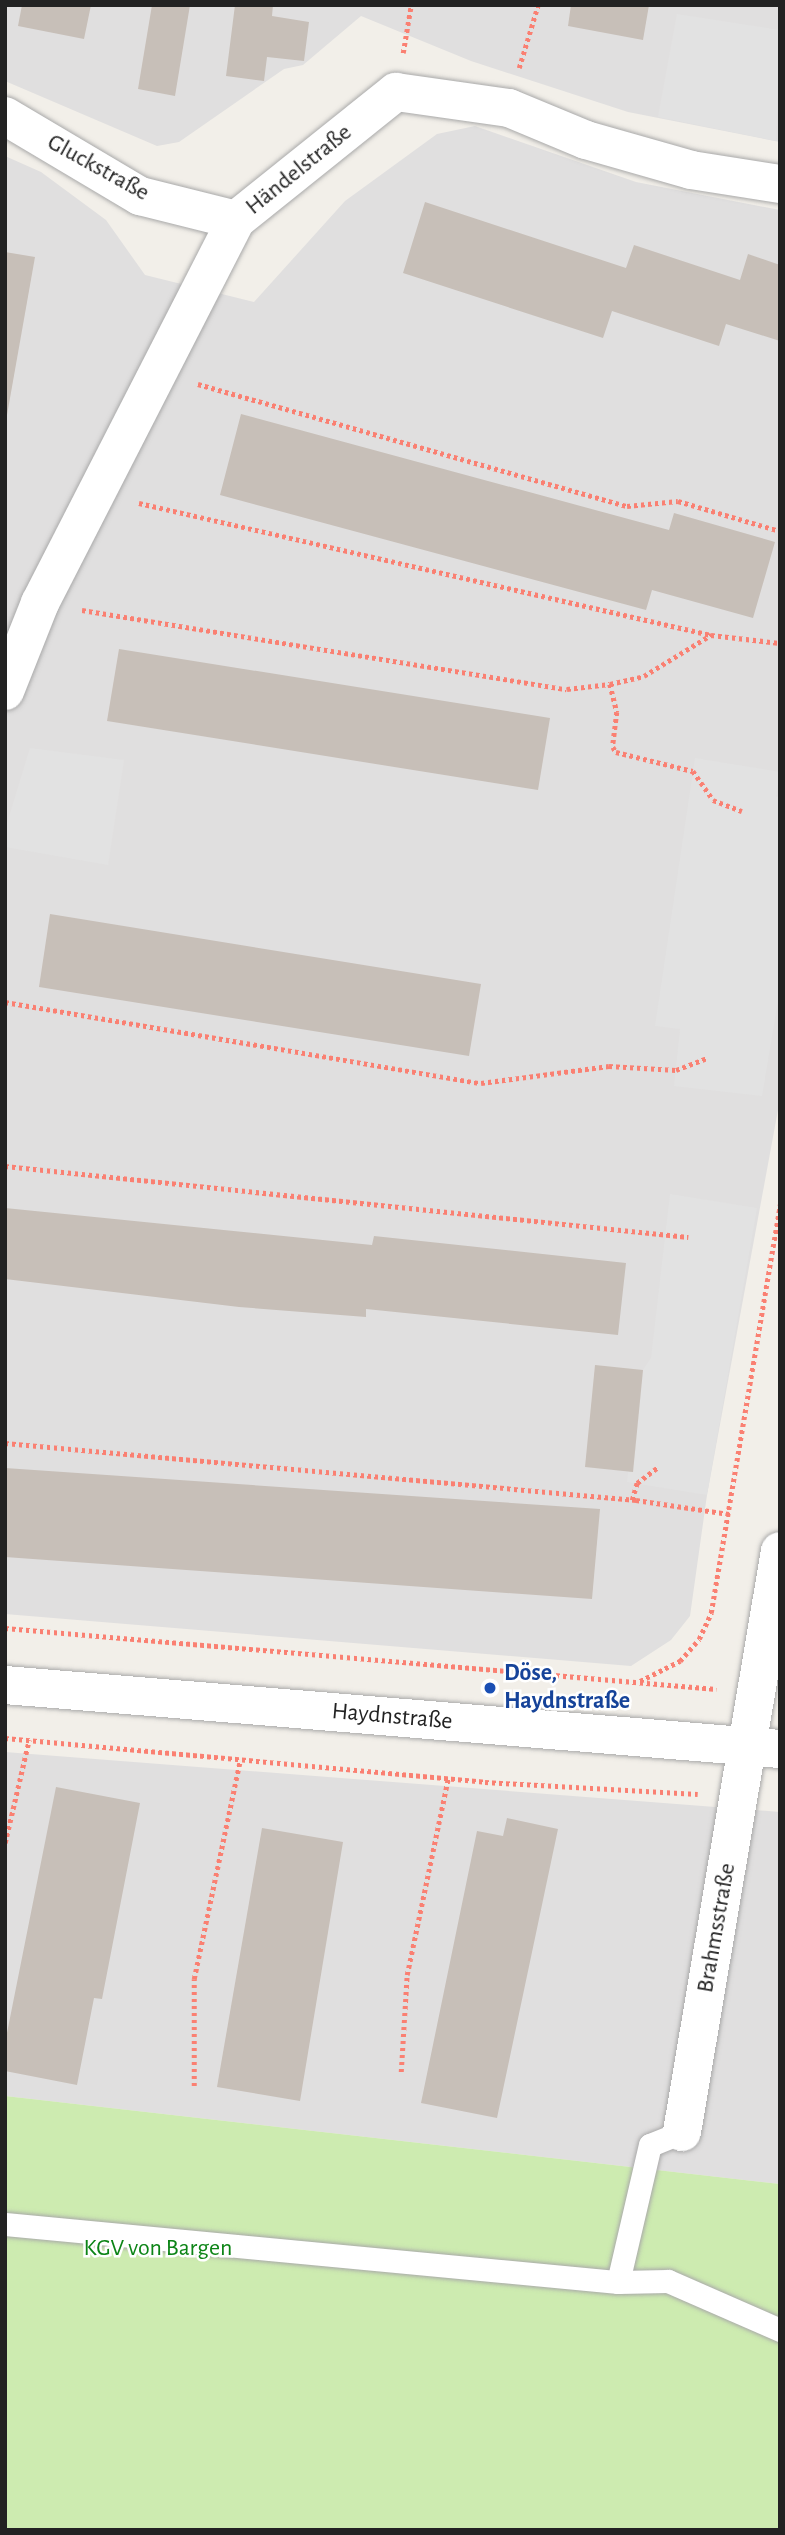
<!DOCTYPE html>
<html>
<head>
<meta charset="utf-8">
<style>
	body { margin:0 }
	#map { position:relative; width:785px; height:2535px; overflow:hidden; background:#f2efe9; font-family:"Alegreya Sans",sans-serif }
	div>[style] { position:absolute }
	.residential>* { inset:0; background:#e0dfdf }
	.grass>* { inset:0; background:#cdebb0 }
	.parking>* { inset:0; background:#e2e2e2 }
	.building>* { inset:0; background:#c7bfb8 }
	.path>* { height:4.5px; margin-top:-2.25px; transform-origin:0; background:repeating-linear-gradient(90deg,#fa8072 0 3.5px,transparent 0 7px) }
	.roads { filter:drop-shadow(0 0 2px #a9a9a9) drop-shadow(0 0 2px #a9a9a9) }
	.service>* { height:23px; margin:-11.5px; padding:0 11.5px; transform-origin:11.5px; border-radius:11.5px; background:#fff }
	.minor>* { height:38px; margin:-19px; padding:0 19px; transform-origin:19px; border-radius:19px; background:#fff }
	.tertiary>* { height:38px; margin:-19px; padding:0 19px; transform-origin:19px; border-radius:19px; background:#fff }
	.dots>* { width:19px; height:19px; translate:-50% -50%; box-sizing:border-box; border:4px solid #fff; border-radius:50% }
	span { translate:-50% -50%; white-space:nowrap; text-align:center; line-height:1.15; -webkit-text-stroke:5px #fff; paint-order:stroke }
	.street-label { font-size:24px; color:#222 }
	.transit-label { font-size:24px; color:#164399; font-weight:700 }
	.left { translate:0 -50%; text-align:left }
	.park-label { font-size:24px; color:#0c8416 }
	.frame { position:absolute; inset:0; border:7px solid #222; pointer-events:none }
</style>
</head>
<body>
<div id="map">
	<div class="residential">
		<i style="clip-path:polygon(5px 5px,780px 5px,780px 142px,628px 112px,471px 61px,361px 16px,303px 65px,284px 69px,179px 142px,157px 146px,5px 81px)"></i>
		<i style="clip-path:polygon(475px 126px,636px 182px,780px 210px,780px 1099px,707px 1495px,690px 1616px,671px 1640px,631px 1666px,5px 1614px,5px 156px,41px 172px,106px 220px,145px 275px,254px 302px,345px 201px,437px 134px)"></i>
		<i style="clip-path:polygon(5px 1752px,780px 1812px,780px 2184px,5px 2096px)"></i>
	</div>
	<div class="grass">
		<i style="clip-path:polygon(5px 2096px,780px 2184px,780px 2530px,5px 2530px)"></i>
	</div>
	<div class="parking">
		<i style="clip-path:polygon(677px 14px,780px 30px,776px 141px,658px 117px)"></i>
		<i style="clip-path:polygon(30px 748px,124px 760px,108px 865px,5px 847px,5px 830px)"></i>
		<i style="clip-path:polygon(695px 758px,780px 772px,776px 797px,780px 796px,780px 989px,762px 1096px,674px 1086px,680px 1029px,655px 1026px)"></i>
		<i style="clip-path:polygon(670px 1194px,757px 1208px,707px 1495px,627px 1482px,628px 1472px,633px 1471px,643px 1370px,651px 1358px)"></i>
	</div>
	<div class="building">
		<i style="clip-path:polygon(22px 5px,91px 5px,84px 39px,18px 26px)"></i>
		<i style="clip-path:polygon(152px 5px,190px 5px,175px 96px,138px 89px)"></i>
		<i style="clip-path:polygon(235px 5px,273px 5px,272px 16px,309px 22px,304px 61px,267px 57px,264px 81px,226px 76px)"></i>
		<i style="clip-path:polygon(571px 5px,649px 5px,643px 40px,568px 26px)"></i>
		<i style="clip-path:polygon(425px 202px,626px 268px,634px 245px,740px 280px,748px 254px,780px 265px,780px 341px,726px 324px,719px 346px,612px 311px,603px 338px,403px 273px)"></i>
		<i style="clip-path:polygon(5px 252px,35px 257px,7px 415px,5px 415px)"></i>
		<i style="clip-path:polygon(241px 414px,669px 530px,674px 513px,775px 542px,753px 618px,652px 590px,646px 610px,220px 495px)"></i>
		<i style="clip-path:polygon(119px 649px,550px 718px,538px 790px,107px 721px)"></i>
		<i style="clip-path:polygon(50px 914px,481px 984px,469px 1056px,39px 987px)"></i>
		<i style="clip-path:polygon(5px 1208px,372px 1245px,374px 1236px,626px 1263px,618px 1335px,366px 1309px,366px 1317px,239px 1307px,5px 1279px)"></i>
		<i style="clip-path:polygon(595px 1365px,643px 1370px,633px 1472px,585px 1467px)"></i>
		<i style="clip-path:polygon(5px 1468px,600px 1509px,592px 1599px,5px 1557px)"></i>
		<i style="clip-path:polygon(56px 1787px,140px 1803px,102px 1999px,94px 1998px,77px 2085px,5px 2071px,5px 2043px)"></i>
		<i style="clip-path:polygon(507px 1818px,558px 1829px,497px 2118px,421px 2103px,477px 1831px,503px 1836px)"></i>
		<i style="clip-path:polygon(262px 1828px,343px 1842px,300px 2101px,217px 2087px)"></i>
	</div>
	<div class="path">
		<i style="left:403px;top:53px;width:49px;rotate:-80.5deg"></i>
		<i style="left:519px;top:68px;width:66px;rotate:-73.2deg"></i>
		<i style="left:198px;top:384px;width:446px;rotate:15.9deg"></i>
		<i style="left:627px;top:506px;width:51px;rotate:-5.6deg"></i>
		<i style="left:678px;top:501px;width:106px;rotate:16.4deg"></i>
		<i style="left:139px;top:503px;width:587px;rotate:12.99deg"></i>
		<i style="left:82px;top:610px;width:491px;rotate:9.3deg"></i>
		<i style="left:567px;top:689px;width:43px;rotate:-6.6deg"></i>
		<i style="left:610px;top:684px;width:29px;rotate:76deg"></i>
		<i style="left:617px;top:712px;width:35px;rotate:97deg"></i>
		<i style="left:613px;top:747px;width:6px;rotate:59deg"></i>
		<i style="left:616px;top:752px;width:79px;rotate:13.9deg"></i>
		<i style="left:693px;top:771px;width:35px;rotate:55deg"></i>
		<i style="left:713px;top:800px;width:31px;rotate:21deg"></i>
		<i style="left:610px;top:684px;width:35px;rotate:-13deg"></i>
		<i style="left:644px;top:676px;width:79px;rotate:-31.5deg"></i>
		<i style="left:711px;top:635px;width:69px;rotate:6.6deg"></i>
		<i style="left:5px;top:1002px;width:483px;rotate:9.7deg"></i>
		<i style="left:481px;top:1083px;width:129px;rotate:-7.6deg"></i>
		<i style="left:609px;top:1066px;width:67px;rotate:3.4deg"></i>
		<i style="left:676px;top:1070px;width:33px;rotate:-21deg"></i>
		<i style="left:5px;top:1166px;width:687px;rotate:5.93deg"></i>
		<i style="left:5px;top:1443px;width:634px;rotate:5.16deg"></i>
		<i style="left:636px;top:1500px;width:94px;rotate:8.6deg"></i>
		<i style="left:632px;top:1500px;width:18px;rotate:-74deg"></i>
		<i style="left:637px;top:1483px;width:26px;rotate:-37deg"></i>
		<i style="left:5px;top:1628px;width:714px;rotate:4.9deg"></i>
		<i style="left:640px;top:1681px;width:45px;rotate:-26.6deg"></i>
		<i style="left:680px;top:1661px;width:29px;rotate:-49deg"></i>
		<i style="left:699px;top:1639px;width:29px;rotate:-65deg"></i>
		<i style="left:711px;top:1613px;width:415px;rotate:-80.4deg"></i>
		<i style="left:5px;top:1738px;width:482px;rotate:5.2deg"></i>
		<i style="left:485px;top:1782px;width:213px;rotate:3.2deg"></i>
		<i style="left:5px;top:1843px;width:106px;rotate:-76.9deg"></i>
		<i style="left:401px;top:2072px;width:97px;rotate:-86.5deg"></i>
		<i style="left:407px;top:1975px;width:200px;rotate:-78.2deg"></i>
		<i style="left:194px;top:2086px;width:107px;rotate:-90deg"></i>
		<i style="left:194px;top:1979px;width:224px;rotate:-78.1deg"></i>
	</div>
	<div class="roads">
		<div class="service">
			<i style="left:5px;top:2224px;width:616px;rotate:5.41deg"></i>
			<i style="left:618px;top:2282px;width:50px;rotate:-1.1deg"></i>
			<i style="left:668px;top:2281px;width:122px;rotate:23.6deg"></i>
			<i style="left:618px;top:2282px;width:141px;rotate:-76.9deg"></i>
			<i style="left:650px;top:2145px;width:35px;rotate:-22deg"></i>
		</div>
		<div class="minor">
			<i style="left:5px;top:116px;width:157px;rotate:30.7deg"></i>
			<i style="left:140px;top:196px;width:99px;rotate:14deg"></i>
			<i style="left:5px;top:691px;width:95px;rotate:-68.3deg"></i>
			<i style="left:40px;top:603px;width:430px;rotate:-62.9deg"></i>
			<i style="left:236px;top:220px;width:205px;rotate:-38.7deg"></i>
			<i style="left:396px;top:92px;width:114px;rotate:8.1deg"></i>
			<i style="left:509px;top:108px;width:83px;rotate:22.6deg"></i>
			<i style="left:586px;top:140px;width:109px;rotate:15.9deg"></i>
			<i style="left:691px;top:170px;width:90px;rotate:8.9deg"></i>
			<i style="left:682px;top:2132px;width:589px;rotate:-80.43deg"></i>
		</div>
		<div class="tertiary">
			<i style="left:5px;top:1685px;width:778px;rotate:4.72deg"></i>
		</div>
	</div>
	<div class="dots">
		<i style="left:490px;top:1688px;background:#1a4fb4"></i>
	</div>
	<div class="street-label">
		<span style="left:98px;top:168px;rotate:29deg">Gluckstraße</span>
		<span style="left:299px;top:170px;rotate:-39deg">Händelstraße</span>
		<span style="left:392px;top:1717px;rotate:5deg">Haydnstraße</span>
		<span style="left:717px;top:1928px;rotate:-80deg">Brahmsstraße</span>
	</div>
	<div class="transit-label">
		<span class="left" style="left:504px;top:1688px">Döse,<br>Haydnstraße</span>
	</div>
	<div class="park-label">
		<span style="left:158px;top:2249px">KGV von Bargen</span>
	</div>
	<div class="frame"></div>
</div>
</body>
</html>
